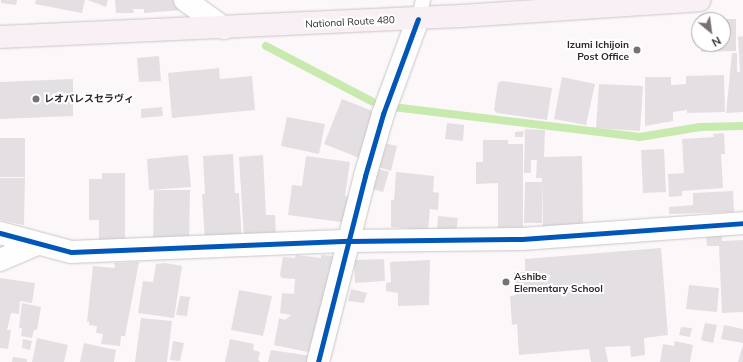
<!DOCTYPE html>
<html>
<head>
<meta charset="utf-8">
<style>
	body { margin:0 }
	#map { position:relative; width:743px; height:362px; overflow:hidden; background:#fcf8fa; font-family:Mulish,"Noto Sans JP",sans-serif }
	div>[style] { position:absolute }
	.stream>* { height:8px; margin:-4px; padding:0 4px; transform-origin:4px; border-radius:4px; background:#c8eaaf }
	.building>* { inset:0; background:#e4dfe2 }
	.roads { filter:drop-shadow(0 0 1px #cac5c8) drop-shadow(0 0 1px #cac5c8) }
	.service>* { height:14px; margin:-7px; padding:0 7px; transform-origin:7px; border-radius:7px; background:#fffefe }
	.minor>* { height:22px; margin:-11px; padding:0 11px; transform-origin:11px; border-radius:11px; background:#fffefe }
	.trunk>* { height:22px; margin:-11px; padding:0 11px; transform-origin:11px; border-radius:11px; background:#f8f0f5 }
	.cycleway>* { height:5px; margin:-2.5px; padding:0 2.5px; transform-origin:2.5px; border-radius:2.5px; background:#0057b8 }
	.dots>* { width:11px; height:11px; translate:-50% -50%; box-sizing:border-box; border:2px solid #fff; border-radius:50% }
	span { translate:-50% -50%; white-space:nowrap; text-align:center; line-height:1.15; -webkit-text-stroke:4px #fff; paint-order:stroke }
	.street-label { font-size:10px; color:#30292e }
	.poi-label { font-size:10px; color:#30292e; font-weight:700 }
	.right { translate:-100% -50%; text-align:right }
	.left { translate:0 -50%; text-align:left }
	.north { position:absolute; left:691px; top:12px; width:40px; height:40px; box-sizing:border-box; background:#fff; border:1px solid #aca9ab; border-radius:50%; rotate:151deg; font-size:11px; font-weight:700; line-height:16px; text-align:center; color:#30292e }
	.north::after { content:''; display:block; margin:auto; width:14px; height:18px; background:#777175; clip-path:polygon(50% 0,100% 100%,50% 72%,0 100%) }
</style>
</head>
<body>
<div id="map">
	<div class="stream">
		<i style="left:266px;top:46px;width:130px;rotate:27.6deg"></i>
		<i style="left:393px;top:107px;width:249px;rotate:6.9deg"></i>
		<i style="left:640px;top:137px;width:61px;rotate:-9.5deg"></i>
		<i style="left:700px;top:127px;width:43px;rotate:-1.3deg"></i>
	</div>
	<div class="building">
		<i style="clip-path:polygon(1px 0,17px 0,16px 5px,1px 3px)"></i>
		<i style="clip-path:polygon(36px 0,85px 0,82px 13px,35px 4px)"></i>
		<i style="clip-path:polygon(88px 0,108px 0,106px 7px)"></i>
		<i style="clip-path:polygon(115px 0,177px 0,182px 10px,144px 13px,144px 9px,133px 9px,134px 13px,116px 13px)"></i>
		<i style="clip-path:polygon(723px 19px,736px 19px,736px 51px,701px 52px,701px 44px,723px 44px)"></i>
		<i style="clip-path:polygon(743px 36px,743px 112px,726px 113px,732px 53px,737px 53px,737px 72px,740px 72px,738px 37px)"></i>
		<i style="clip-path:polygon(159px 56px,161px 81px,139px 82px,137px 58px)"></i>
		<i style="clip-path:polygon(219px 68px,220px 79px,252px 76px,255px 110px,172px 118px,168px 73px)"></i>
		<i style="clip-path:polygon(724px 75px,725px 112px,687px 113px,687px 110px,673px 112px,673px 121px,645px 126px,645px 77px,671px 77px,671px 85px,686px 84px,686px 76px)"></i>
		<i style="clip-path:polygon(562px 77px,595px 84px,586px 125px,554px 119px)"></i>
		<i style="clip-path:polygon(73px 79px,73px 116px,0 119px,0 82px)"></i>
		<i style="clip-path:polygon(502px 81px,552px 88px,547px 120px,497px 113px,494px 110px,498px 83px)"></i>
		<i style="clip-path:polygon(599px 84px,643px 86px,640px 131px,596px 128px)"></i>
		<i style="clip-path:polygon(342px 99px,380px 114px,362px 159px,324px 144px)"></i>
		<i style="clip-path:polygon(162px 107px,163px 116px,141px 118px,141px 109px)"></i>
		<i style="clip-path:polygon(287px 117px,325px 124px,319px 154px,281px 146px)"></i>
		<i style="clip-path:polygon(447px 123px,464px 125px,463px 141px,445px 139px)"></i>
		<i style="clip-path:polygon(525px 129px,545px 130px,544px 157px,582px 156px,583px 226px,543px 227px,542px 178px,536px 178px,537px 160px,531px 160px,531px 173px,524px 173px)"></i>
		<i style="clip-path:polygon(524px 131px,523px 137px,515px 137px,515px 132px)"></i>
		<i style="clip-path:polygon(724px 133px,725px 154px,721px 154px,723px 188px,682px 191px,682px 196px,669px 197px,668px 174px,684px 173px,682px 139px,714px 137px,713px 134px)"></i>
		<i style="clip-path:polygon(0 138px,25px 138px,25px 177px,0 177px)"></i>
		<i style="clip-path:polygon(483px 140px,508px 140px,508px 144px,523px 144px,523px 227px,498px 228px,498px 183px,476px 184px,476px 162px,483px 162px)"></i>
		<i style="clip-path:polygon(384px 143px,397px 146px,391px 171px,378px 167px)"></i>
		<i style="clip-path:polygon(664px 149px,666px 192px,643px 193px,641px 150px)"></i>
		<i style="clip-path:polygon(233px 154px,235px 193px,239px 193px,242px 242px,205px 242px,202px 194px,205px 194px,203px 156px)"></i>
		<i style="clip-path:polygon(188px 155px,191px 187px,149px 190px,147px 159px)"></i>
		<i style="clip-path:polygon(263px 155px,266px 215px,275px 215px,276px 237px,244px 239px,239px 157px)"></i>
		<i style="clip-path:polygon(306px 156px,350px 162px,345px 196px,353px 197px,349px 223px,288px 215px,292px 185px,302px 186px)"></i>
		<i style="clip-path:polygon(379px 169px,389px 172px,383px 192px,373px 189px)"></i>
		<i style="clip-path:polygon(396px 172px,434px 176px,433px 192px,439px 193px,438px 210px,430px 209px,428px 230px,391px 227px,391px 200px,394px 200px)"></i>
		<i style="clip-path:polygon(102px 173px,125px 173px,125px 244px,99px 245px,99px 220px,89px 220px,89px 179px,102px 179px)"></i>
		<i style="clip-path:polygon(0 178px,25px 178px,24px 225px,0 220px)"></i>
		<i style="clip-path:polygon(525px 182px,542px 182px,542px 223px,524px 223px)"></i>
		<i style="clip-path:polygon(154px 190px,190px 190px,189px 245px,153px 240px)"></i>
		<i style="clip-path:polygon(733px 191px,734px 212px,669px 214px,669px 207px,693px 205px,693px 193px)"></i>
		<i style="clip-path:polygon(438px 216px,458px 218px,456px 232px,437px 232px)"></i>
		<i style="clip-path:polygon(722px 235px,722px 241px,743px 240px,743px 312px,722px 313px,719px 246px,707px 246px,706px 237px)"></i>
		<i style="clip-path:polygon(661px 248px,668px 335px,644px 338px,645px 355px,631px 357px,630px 346px,605px 347px,608px 362px,591px 362px,589px 349px,519px 355px,517px 324px,512px 325px,510px 296px,516px 295px,514px 272px,525px 272px,525px 259px)"></i>
		<i style="clip-path:polygon(296px 255px,321px 258px,321px 255px,334px 256px,313px 353px,274px 345px,279px 318px,285px 320px,291px 315px,280px 313px,282px 293px,294px 294px,295px 279px,282px 278px,280px 275px,283px 257px,295px 258px)"></i>
		<i style="clip-path:polygon(384px 259px,385px 281px,355px 283px,354px 260px)"></i>
		<i style="clip-path:polygon(430px 260px,429px 305px,398px 306px,398px 293px,386px 291px,386px 283px,391px 282px,390px 262px)"></i>
		<i style="clip-path:polygon(139px 262px,125px 336px,121px 336px,120px 346px,101px 344px,103px 334px,96px 333px,97px 326px,89px 325px,89px 321px,87px 322px,93px 266px,115px 268px,114px 263px)"></i>
		<i style="clip-path:polygon(165px 263px,182px 266px,174px 318px,138px 313px,143px 281px,153px 282px,156px 264px)"></i>
		<i style="clip-path:polygon(0 278px,35px 283px,32px 303px,20px 301px,19px 314px,11px 313px,7px 330px,11px 330px,8px 349px,0 348px)"></i>
		<i style="clip-path:polygon(689px 285px,719px 288px,717px 312px,686px 309px)"></i>
		<i style="clip-path:polygon(351px 289px,367px 293px,364px 303px,348px 301px)"></i>
		<i style="clip-path:polygon(239px 290px,272px 296px,263px 336px,231px 330px)"></i>
		<i style="clip-path:polygon(180px 296px,190px 297px,187px 316px,176px 315px)"></i>
		<i style="clip-path:polygon(22px 303px,41px 307px,37px 330px,34px 330px,32px 338px,21px 336px,22px 328px,19px 328px)"></i>
		<i style="clip-path:polygon(141px 318px,172px 321px,167px 362px,135px 362px)"></i>
		<i style="clip-path:polygon(705px 323px,717px 325px,713px 343px,701px 340px)"></i>
		<i style="clip-path:polygon(724px 325px,743px 329px,743px 343px,721px 339px)"></i>
		<i style="clip-path:polygon(681px 327px,692px 328px,690px 337px,679px 335px)"></i>
		<i style="clip-path:polygon(37px 338px,68px 345px,64px 362px,32px 362px)"></i>
		<i style="clip-path:polygon(23px 339px,32px 341px,30px 350px,22px 348px)"></i>
		<i style="clip-path:polygon(230px 339px,254px 344px,253px 350px,260px 352px,258px 360px,261px 362px,225px 362px)"></i>
		<i style="clip-path:polygon(173px 341px,184px 343px,180px 361px,170px 360px)"></i>
		<i style="clip-path:polygon(675px 341px,693px 345px,690px 362px,660px 362px,663px 344px,674px 346px)"></i>
		<i style="clip-path:polygon(84px 343px,116px 350px,114px 362px,80px 362px)"></i>
		<i style="clip-path:polygon(743px 345px,743px 362px,738px 362px,743px 344px)"></i>
		<i style="clip-path:polygon(271px 350px,311px 356px,309px 362px,268px 362px)"></i>
		<i style="clip-path:polygon(13px 357px,27px 359px,27px 362px,12px 362px)"></i>
	</div>
	<div class="roads">
		<div class="service">
			<i style="left:418px;top:19px;width:20px;rotate:-75deg"></i>
		</div>
		<div class="minor">
			<i style="left:185px;top:0;width:48px;rotate:35.7deg"></i>
			<i style="left:0;top:233px;width:73px;rotate:15deg"></i>
			<i style="left:71px;top:252px;width:278px;rotate:-2.3deg"></i>
			<i style="left:349px;top:241px;width:173px;rotate:-0.7deg"></i>
			<i style="left:522px;top:239px;width:222px;rotate:-4.1deg"></i>
			<i style="left:0;top:260px;width:40px;rotate:-23.4deg"></i>
			<i style="left:318px;top:362px;width:192px;rotate:-75.8deg"></i>
			<i style="left:365px;top:176px;width:65px;rotate:-73.8deg"></i>
			<i style="left:383px;top:114px;width:101px;rotate:-69.8deg"></i>
		</div>
		<div class="trunk">
			<i style="left:0;top:37px;width:461px;rotate:-2.6deg"></i>
			<i style="left:461px;top:16px;width:239px;rotate:-3.8deg"></i>
		</div>
	</div>
	<div class="cycleway">
		<i style="left:0;top:233px;width:73px;rotate:15deg"></i>
		<i style="left:71px;top:252px;width:278px;rotate:-2.3deg"></i>
		<i style="left:349px;top:241px;width:173px;rotate:-0.7deg"></i>
		<i style="left:522px;top:239px;width:222px;rotate:-4.1deg"></i>
		<i style="left:318px;top:362px;width:192px;rotate:-75.8deg"></i>
		<i style="left:365px;top:176px;width:65px;rotate:-73.8deg"></i>
		<i style="left:383px;top:114px;width:101px;rotate:-69.8deg"></i>
	</div>
	<div class="dots">
		<i style="left:637px;top:50px;background:#777175"></i>
		<i style="left:36px;top:99px;background:#777175"></i>
		<i style="left:506px;top:282px;background:#777175"></i>
	</div>
	<div class="street-label">
		<span style="left:350px;top:22px;rotate:-3deg">National Route 480</span>
	</div>
	<div class="poi-label">
		<span class="right" style="left:629px;top:50px">Izumi Ichijoin<br>Post Office</span>
		<span class="left" style="left:44px;top:99px">レオパレスセラヴィ</span>
		<span class="left" style="left:514px;top:282px">Ashibe<br>Elementary School</span>
	</div>
	<div class="north">N</div>
</div>
</body>
</html>
